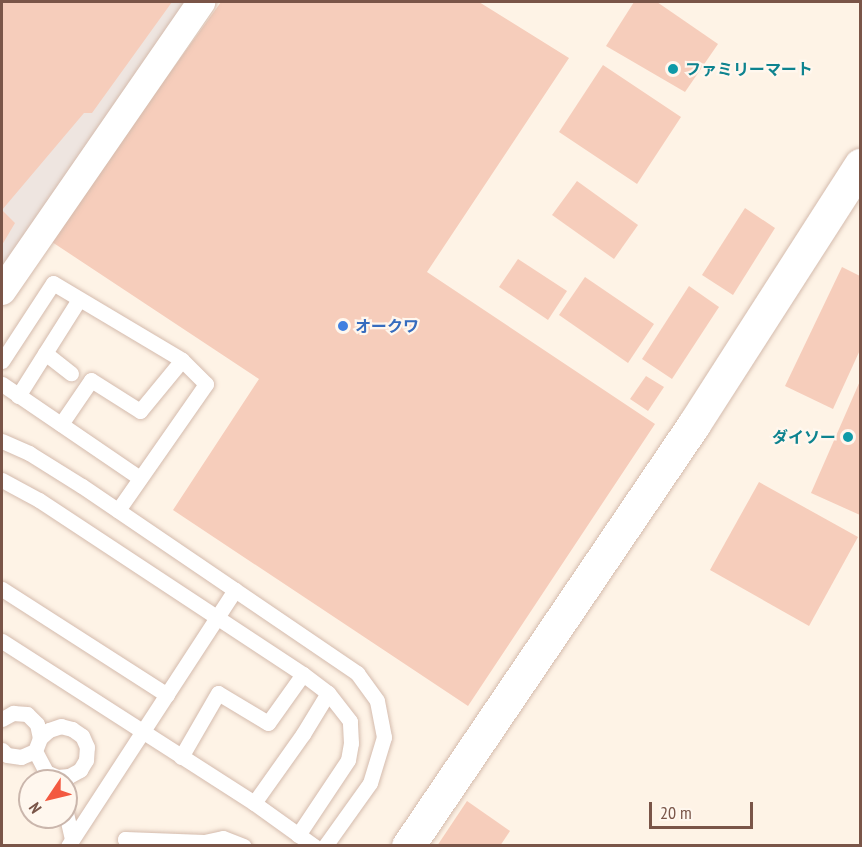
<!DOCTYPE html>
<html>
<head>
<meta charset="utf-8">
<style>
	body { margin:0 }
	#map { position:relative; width:862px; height:847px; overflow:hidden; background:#fef3e6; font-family:"PT Sans Narrow","Noto Sans JP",sans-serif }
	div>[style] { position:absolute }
	.industrial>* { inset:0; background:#eee5e0 }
	.building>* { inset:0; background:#f6cdbb }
	.roads { filter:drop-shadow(0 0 2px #d4bbad) drop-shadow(0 0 2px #d4bbad) }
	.service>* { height:15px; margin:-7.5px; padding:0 7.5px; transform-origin:7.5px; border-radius:7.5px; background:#fff }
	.minor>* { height:28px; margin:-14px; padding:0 14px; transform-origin:14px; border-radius:14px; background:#fff }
	.tertiary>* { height:33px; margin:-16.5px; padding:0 16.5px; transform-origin:16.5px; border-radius:16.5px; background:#fff }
	.dots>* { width:16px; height:16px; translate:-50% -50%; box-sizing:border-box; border:3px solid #fff7ee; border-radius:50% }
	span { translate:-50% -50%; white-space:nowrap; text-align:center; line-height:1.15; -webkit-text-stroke:4.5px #fff7ee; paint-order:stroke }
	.culture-label { font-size:16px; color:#0d838f; font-weight:700 }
	.left { translate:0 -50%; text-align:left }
	.right { translate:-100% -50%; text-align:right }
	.shop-label { font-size:16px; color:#366cbe; font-weight:700 }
	.frame { position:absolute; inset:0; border:3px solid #7a5548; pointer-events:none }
	.north { position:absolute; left:18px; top:769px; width:60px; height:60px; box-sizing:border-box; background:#fff7ee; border:2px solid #cab6ac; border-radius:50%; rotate:235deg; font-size:16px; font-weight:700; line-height:24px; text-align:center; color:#7a5548 }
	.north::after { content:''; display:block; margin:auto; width:21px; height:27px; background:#f35940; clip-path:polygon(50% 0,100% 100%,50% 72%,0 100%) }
	.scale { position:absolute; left:649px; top:802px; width:104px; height:27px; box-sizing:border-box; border:3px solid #7a5548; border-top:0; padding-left:8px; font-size:18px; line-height:21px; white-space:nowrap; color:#7a5548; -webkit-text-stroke:4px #fff7ee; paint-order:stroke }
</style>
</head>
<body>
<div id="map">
	<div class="industrial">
		<i style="clip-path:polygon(2px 2px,188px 2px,2px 273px)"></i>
	</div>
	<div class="building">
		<i style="clip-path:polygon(2px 2px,172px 2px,92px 113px,84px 113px,2px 210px,15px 223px,2px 245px)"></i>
		<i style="clip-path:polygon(221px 2px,479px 2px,569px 58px,427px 272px,655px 424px,468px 706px,173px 510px,259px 379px,49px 240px)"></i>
		<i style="clip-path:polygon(634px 2px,657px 2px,718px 44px,685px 92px,606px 46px)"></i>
		<i style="clip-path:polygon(603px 65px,681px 117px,637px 184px,559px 132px)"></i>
		<i style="clip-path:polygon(577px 181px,638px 225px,614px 259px,552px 215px)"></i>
		<i style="clip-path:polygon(745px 208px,775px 228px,733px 295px,702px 275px)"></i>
		<i style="clip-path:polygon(518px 259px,567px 291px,548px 320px,499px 287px)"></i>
		<i style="clip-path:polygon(842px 267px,860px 276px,860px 350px,833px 409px,785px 386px)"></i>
		<i style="clip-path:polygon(585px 277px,654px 324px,628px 363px,559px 315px)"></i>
		<i style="clip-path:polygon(689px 286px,719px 307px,672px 379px,642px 359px)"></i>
		<i style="clip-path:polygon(646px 376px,664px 387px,648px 411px,630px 399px)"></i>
		<i style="clip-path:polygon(860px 381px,860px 515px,811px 493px)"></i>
		<i style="clip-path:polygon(759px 482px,858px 537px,809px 626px,710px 570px)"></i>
		<i style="clip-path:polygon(467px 801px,510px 831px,500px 846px,437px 846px)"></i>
	</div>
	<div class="roads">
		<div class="service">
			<i style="left:45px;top:353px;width:33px;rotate:38deg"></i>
			<i style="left:2px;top:361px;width:93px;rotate:-56.8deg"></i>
			<i style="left:53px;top:283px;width:150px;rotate:30.8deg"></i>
			<i style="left:182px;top:360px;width:34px;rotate:45deg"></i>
			<i style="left:206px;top:384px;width:154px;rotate:124.9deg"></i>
			<i style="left:2px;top:384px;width:167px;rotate:34.3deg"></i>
			<i style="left:18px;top:396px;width:112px;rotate:-57.7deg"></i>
			<i style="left:61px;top:424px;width:53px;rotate:-55.7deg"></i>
			<i style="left:91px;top:380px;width:58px;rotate:32.3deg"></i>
			<i style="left:140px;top:411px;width:66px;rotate:-50.5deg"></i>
			<i style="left:2px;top:441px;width:30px;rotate:24deg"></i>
			<i style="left:29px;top:453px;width:62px;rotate:31.9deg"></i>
			<i style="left:82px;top:486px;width:333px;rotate:34.2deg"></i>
			<i style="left:357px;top:673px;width:34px;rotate:54deg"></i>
			<i style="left:377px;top:701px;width:37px;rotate:79deg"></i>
			<i style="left:384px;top:737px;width:48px;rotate:106.9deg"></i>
			<i style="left:370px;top:783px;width:77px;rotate:125.5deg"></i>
			<i style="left:2px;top:480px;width:42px;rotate:28.4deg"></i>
			<i style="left:39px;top:500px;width:316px;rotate:33.4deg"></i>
			<i style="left:303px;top:674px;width:60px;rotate:125.5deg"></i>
			<i style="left:268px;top:723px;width:58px;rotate:-149deg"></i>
			<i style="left:218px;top:693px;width:74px;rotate:120deg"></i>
			<i style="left:2px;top:589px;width:196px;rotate:32.7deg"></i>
			<i style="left:2px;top:641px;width:300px;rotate:32.7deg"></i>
			<i style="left:254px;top:803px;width:74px;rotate:35.6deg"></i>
			<i style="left:2px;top:719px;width:13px;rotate:-29deg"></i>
			<i style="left:13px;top:713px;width:14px;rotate:4deg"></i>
			<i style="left:27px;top:714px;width:14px;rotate:45deg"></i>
			<i style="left:37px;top:724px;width:14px;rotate:78deg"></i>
			<i style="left:40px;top:738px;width:14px;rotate:111deg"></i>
			<i style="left:35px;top:751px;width:15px;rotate:157deg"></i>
			<i style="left:21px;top:757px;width:14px;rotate:-172deg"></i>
			<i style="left:7px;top:755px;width:7px;rotate:-135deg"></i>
			<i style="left:35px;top:751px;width:24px;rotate:62deg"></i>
			<i style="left:46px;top:772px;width:12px;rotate:24deg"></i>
			<i style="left:57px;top:777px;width:12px;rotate:-5deg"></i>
			<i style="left:69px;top:776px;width:13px;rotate:-29deg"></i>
			<i style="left:80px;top:770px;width:12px;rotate:-59deg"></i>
			<i style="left:86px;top:760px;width:13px;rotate:-86deg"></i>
			<i style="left:87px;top:747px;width:12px;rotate:-114deg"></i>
			<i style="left:82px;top:736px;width:12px;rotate:-145deg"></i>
			<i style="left:72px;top:729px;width:11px;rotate:-165deg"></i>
			<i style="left:61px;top:726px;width:13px;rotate:162deg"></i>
			<i style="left:49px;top:730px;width:12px;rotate:138deg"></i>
			<i style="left:254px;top:803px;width:85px;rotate:-54.6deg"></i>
			<i style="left:303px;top:734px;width:48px;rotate:-58.6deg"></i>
			<i style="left:66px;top:813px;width:27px;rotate:77deg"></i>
			<i style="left:298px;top:835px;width:90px;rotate:-56.3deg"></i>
			<i style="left:348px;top:760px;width:17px;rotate:-80deg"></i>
			<i style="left:351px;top:743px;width:22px;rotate:-93deg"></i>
			<i style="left:350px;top:721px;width:36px;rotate:-128deg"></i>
			<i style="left:328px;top:693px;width:31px;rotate:-143deg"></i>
			<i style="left:68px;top:846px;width:306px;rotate:-56.9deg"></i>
			<i style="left:129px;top:846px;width:8px;rotate:-120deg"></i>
			<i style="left:125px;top:839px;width:79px;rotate:2.2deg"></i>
			<i style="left:204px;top:842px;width:19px;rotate:-12deg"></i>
			<i style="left:223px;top:838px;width:22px;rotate:21deg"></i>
		</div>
		<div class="minor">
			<i style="left:2px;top:291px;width:351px;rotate:-55.4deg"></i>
		</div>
		<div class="tertiary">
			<i style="left:408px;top:846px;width:510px;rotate:-55.87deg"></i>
			<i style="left:694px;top:424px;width:308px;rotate:-57.3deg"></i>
		</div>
	</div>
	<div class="dots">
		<i style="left:673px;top:69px;background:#0f9aa8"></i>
		<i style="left:343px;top:326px;background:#3f7fe0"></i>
		<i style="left:848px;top:437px;background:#0f9aa8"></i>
	</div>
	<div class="culture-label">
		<span class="left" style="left:685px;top:69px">ファミリーマート</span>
		<span class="right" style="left:836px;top:437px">ダイソー</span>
	</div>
	<div class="shop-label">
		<span class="left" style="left:355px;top:326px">オークワ</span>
	</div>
	<div class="frame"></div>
	<div class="north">N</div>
	<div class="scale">20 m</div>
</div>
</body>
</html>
